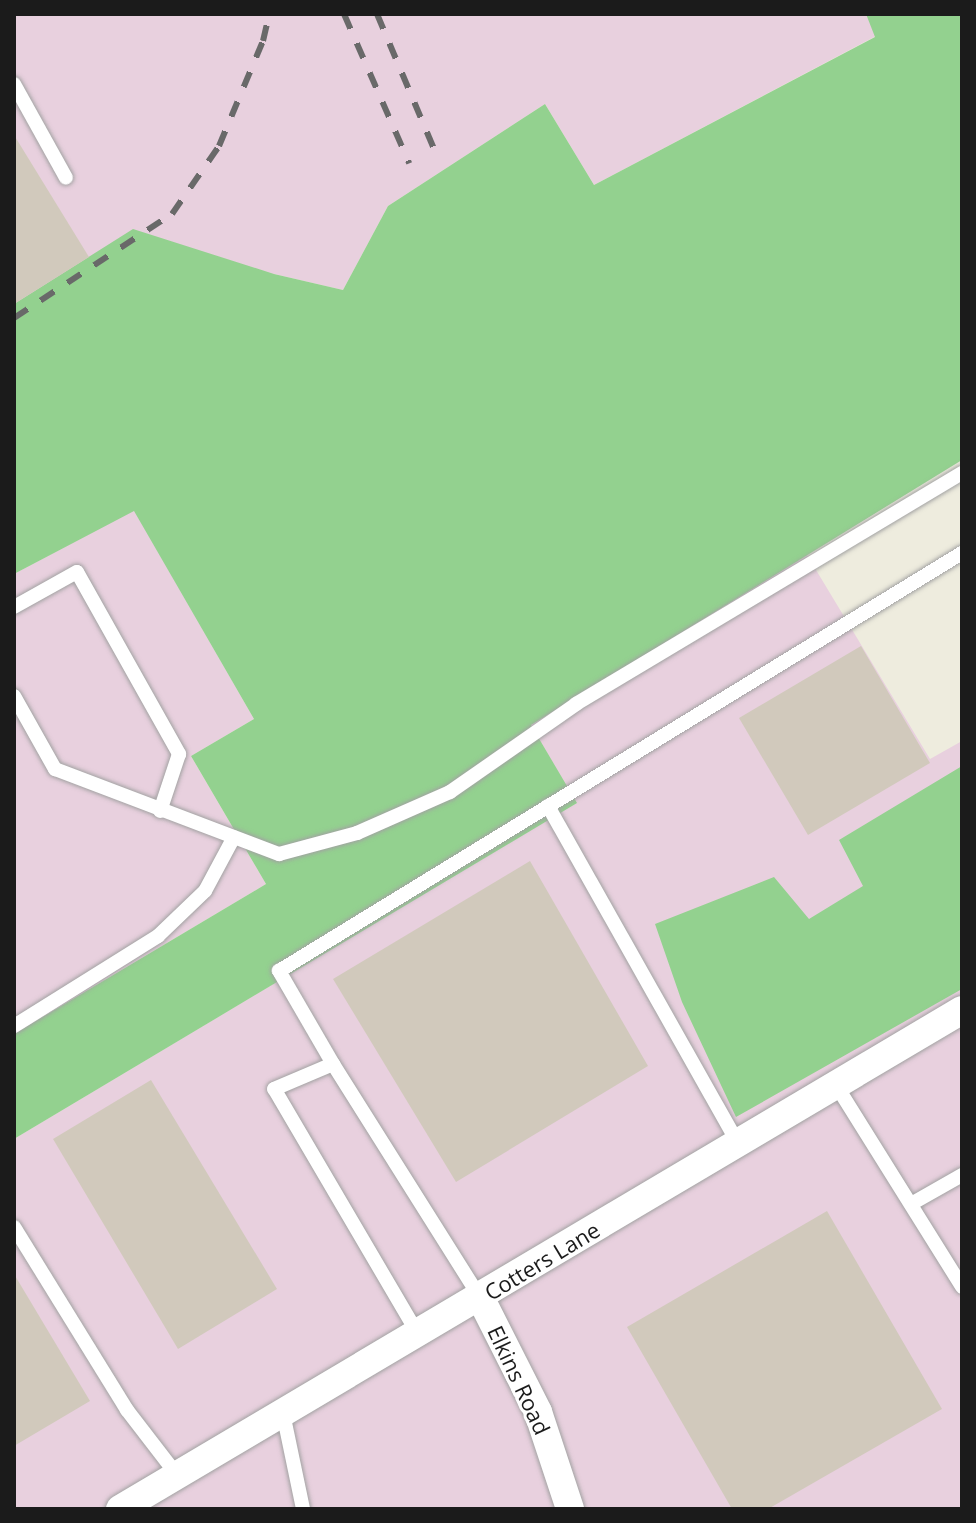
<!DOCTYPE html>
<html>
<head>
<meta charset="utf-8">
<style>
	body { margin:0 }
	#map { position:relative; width:976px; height:1523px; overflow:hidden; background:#eeecde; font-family:"Open Sans",sans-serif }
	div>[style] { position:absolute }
	.industrial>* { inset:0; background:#e8d0de }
	.forest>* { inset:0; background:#93d18f }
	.building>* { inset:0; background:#d1c9bc }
	.roads { filter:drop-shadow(0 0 2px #a2a2a2) drop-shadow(0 0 2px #a2a2a2) }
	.lane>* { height:14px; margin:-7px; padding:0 7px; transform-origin:7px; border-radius:7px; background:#fff }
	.street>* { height:28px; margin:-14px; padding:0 14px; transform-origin:14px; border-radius:14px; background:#fff }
	.rail>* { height:6px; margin-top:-3px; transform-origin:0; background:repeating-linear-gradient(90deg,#696969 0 16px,transparent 0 32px) }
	span { translate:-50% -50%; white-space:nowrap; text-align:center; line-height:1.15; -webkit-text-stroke:6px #fff; paint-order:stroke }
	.street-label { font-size:22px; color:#1b1b1b }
	.frame { position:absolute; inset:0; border:16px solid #1b1b1b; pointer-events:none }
</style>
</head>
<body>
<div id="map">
	<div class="industrial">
		<i style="clip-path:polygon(14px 14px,866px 14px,876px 36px,594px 185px,545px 104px,388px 206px,343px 290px,274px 274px,14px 304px)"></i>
		<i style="clip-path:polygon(134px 510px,254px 719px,191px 756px,266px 884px,14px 1034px,14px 574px)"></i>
		<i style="clip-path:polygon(807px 555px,930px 759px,962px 741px,962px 1509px,14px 1509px,14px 1139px,576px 803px,531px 725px)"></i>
	</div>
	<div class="forest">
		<i style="clip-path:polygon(866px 14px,962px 14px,962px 460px,531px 725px,577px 803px,14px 1139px,14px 1034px,266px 884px,191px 756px,254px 719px,134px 511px,14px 574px,14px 304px,133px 229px,274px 274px,343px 290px,388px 206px,545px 104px,594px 185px,875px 37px)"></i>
		<i style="clip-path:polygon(962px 766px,962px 989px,736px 1117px,682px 1002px,655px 924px,774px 877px,809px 919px,863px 886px,839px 840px)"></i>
	</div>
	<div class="building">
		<i style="clip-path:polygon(14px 135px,89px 257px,14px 304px)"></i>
		<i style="clip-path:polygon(861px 646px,930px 763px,808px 835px,739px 718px)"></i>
		<i style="clip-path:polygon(530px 861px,648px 1066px,456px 1182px,333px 979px)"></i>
		<i style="clip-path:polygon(151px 1080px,277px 1289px,178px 1349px,53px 1139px)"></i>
		<i style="clip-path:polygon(827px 1211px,942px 1409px,768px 1509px,732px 1509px,627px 1327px)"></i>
		<i style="clip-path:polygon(14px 1274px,90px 1401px,14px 1446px)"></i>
	</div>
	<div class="roads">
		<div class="lane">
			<i style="left:14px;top:84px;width:107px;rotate:61deg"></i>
			<i style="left:14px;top:607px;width:72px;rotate:-29.1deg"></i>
			<i style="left:77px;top:572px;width:209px;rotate:60.7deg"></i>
			<i style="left:179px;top:754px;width:60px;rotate:108.4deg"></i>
			<i style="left:14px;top:696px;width:84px;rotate:60.7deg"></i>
			<i style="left:55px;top:769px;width:240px;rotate:20.8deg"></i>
			<i style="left:279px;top:854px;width:81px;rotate:-15.1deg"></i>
			<i style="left:357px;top:833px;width:102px;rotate:-23.8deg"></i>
			<i style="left:450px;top:792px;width:154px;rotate:-34.9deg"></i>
			<i style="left:576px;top:704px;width:450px;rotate:-30.9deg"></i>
			<i style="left:548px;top:806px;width:387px;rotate:60.6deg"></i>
			<i style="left:14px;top:1026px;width:170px;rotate:-32deg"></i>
			<i style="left:158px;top:936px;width:65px;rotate:-43.8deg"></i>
			<i style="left:205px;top:891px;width:61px;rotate:-61.8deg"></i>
			<i style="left:333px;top:1064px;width:108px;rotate:-120.1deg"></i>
			<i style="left:279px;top:971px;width:801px;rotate:-31.47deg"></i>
			<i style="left:836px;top:1085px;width:238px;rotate:58deg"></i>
			<i style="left:911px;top:1204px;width:59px;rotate:-29.6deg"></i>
			<i style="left:14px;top:1227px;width:215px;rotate:58.3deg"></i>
			<i style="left:127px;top:1410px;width:82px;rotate:52.4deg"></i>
			<i style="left:418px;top:1334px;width:284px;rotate:-120.4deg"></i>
			<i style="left:274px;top:1089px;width:64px;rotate:-23deg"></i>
			<i style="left:333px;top:1064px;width:275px;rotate:57.8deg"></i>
			<i style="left:283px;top:1413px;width:98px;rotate:78.2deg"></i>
		</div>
		<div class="street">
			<i style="left:480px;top:1297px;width:129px;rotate:63.2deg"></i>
			<i style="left:538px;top:1412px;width:102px;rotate:71.7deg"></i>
			<i style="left:120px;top:1509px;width:979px;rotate:-30.65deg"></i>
		</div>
	</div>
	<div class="rail">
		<i style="left:344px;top:14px;width:163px;rotate:66.4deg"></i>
		<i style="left:377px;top:14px;width:149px;rotate:67.1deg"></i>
		<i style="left:14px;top:318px;width:189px;rotate:-33.4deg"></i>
		<i style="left:172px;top:214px;width:83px;rotate:-55.3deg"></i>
		<i style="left:219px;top:146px;width:114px;rotate:-67.3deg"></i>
		<i style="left:263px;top:41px;width:28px;rotate:-77deg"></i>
	</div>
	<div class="street-label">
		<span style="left:542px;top:1261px;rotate:-31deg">Cotters Lane</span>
		<span style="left:519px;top:1380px;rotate:65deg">Elkins Road</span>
	</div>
	<div class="frame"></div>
</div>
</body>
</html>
